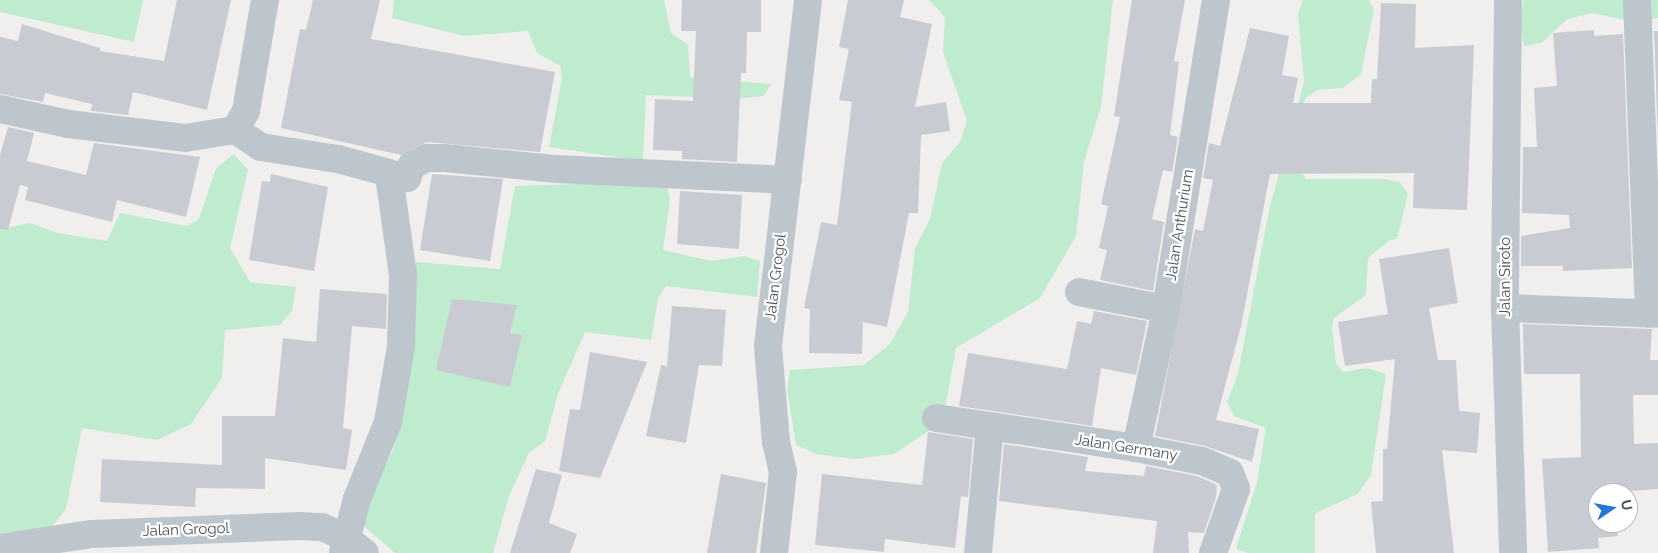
<!DOCTYPE html>
<html>
<head>
<meta charset="utf-8">
<style>
	body { margin:0 }
	#map { position:relative; width:1658px; height:553px; overflow:hidden; background:#f1eeee; font-family:Raleway,sans-serif }
	div>[style] { position:absolute }
	.green>* { inset:0; background:#bfeccf }
	.building>* { inset:0; background:#c8cbd1 }
	.street>* { height:28px; margin:-14px; padding:0 14px; transform-origin:14px; border-radius:14px; background:#bdc6cc }
	span { translate:-50% -50%; white-space:nowrap; text-align:center; line-height:1.15; -webkit-text-stroke:4.5px #fff; paint-order:stroke }
	.street-label { font-size:15px; color:#47525a }
	.north { position:absolute; left:1588px; top:483px; width:50px; height:50px; box-sizing:border-box; background:#fff; border:1px solid #b5babd; border-radius:50%; rotate:78deg; font-size:14px; font-weight:700; line-height:20px; text-align:center; color:#47525a }
	.north::after { content:''; display:block; margin:auto; width:18px; height:22px; background:#2377d5; clip-path:polygon(50% 0,100% 100%,50% 72%,0 100%) }
</style>
</head>
<body>
<div id="map">
	<div class="green">
		<i style="clip-path:polygon(0 0,143px 0,134px 42px,0 12px)"></i>
		<i style="clip-path:polygon(394px 0,664px 0,671px 33px,688px 45px,690px 77px,771px 84px,763px 96px,735px 99px,646px 95px,643px 161px,549px 147px,562px 78px,560px 66px,537px 53px,528px 31px,464px 36px,392px 18px)"></i>
		<i style="clip-path:polygon(929px 0,1113px 0,1101px 107px,1084px 162px,1076px 236px,1040px 298px,956px 348px,945px 408px,930px 430px,894px 454px,854px 459px,816px 454px,796px 445px,787px 389px,790px 370px,864px 365px,890px 344px,908px 312px,915px 248px,930px 219px,942px 163px,960px 142px,967px 121px,943px 52px,945px 17px)"></i>
		<i style="clip-path:polygon(1303px 0,1369px 0,1374px 9px,1361px 74px,1343px 88px,1317px 90px,1305px 99px,1297px 130px,1299px 167px,1306px 179px,1385px 179px,1400px 182px,1408px 194px,1397px 239px,1390px 240px,1368px 258px,1366px 295px,1334px 318px,1332px 326px,1336px 363px,1342px 372px,1367px 368px,1386px 374px,1371px 475px,1358px 494px,1315px 513px,1315px 553px,1248px 553px,1236px 549px,1257px 482px,1266px 428px,1234px 416px,1227px 402px,1238px 374px,1269px 210px,1304px 82px,1298px 14px)"></i>
		<i style="clip-path:polygon(1524px 0,1658px 0,1658px 18px,1634px 22px,1592px 13px,1567px 19px,1542px 43px,1524px 46px,1520px 20px)"></i>
		<i style="clip-path:polygon(234px 154px,248px 170px,230px 248px,250px 282px,296px 287px,292px 311px,280px 325px,225px 330px,222px 378px,191px 424px,157px 440px,82px 428px,66px 509px,50px 529px,0 539px,0 229px,30px 223px,58px 233px,107px 241px,120px 213px,187px 226px,199px 219px,216px 168px)"></i>
		<i style="clip-path:polygon(666px 181px,670px 200px,663px 250px,711px 261px,744px 256px,760px 261px,757px 297px,666px 286px,658px 298px,651px 340px,585px 332px,558px 394px,545px 441px,529px 453px,509px 496px,493px 553px,395px 553px,359px 522px,393px 450px,403px 410px,416px 262px,500px 269px,515px 186px)"></i>
	</div>
	<div class="building">
		<i style="clip-path:polygon(177px 0,231px 0,207px 110px,133px 92px,128px 115px,91px 111px,92px 104px,45px 93px,43px 102px,0 94px,0 37px,18px 41px,22px 24px,100px 48px,100px 51px,164px 61px)"></i>
		<i style="clip-path:polygon(313px 0,380px 0,371px 39px,555px 72px,540px 152px,427px 142px,401px 155px,281px 128px,300px 29px,306px 30px)"></i>
		<i style="clip-path:polygon(682px 0,761px 0,761px 32px,747px 32px,746px 73px,741px 73px,737px 162px,682px 159px,682px 151px,653px 150px,655px 99px,693px 101px,696px 31px,681px 31px)"></i>
		<i style="clip-path:polygon(848px 0,904px 0,900px 17px,932px 24px,915px 107px,946px 102px,950px 131px,921px 135px,918px 213px,909px 213px,887px 327px,863px 322px,862px 354px,809px 353px,810px 309px,804px 308px,821px 222px,837px 225px,852px 102px,839px 100px,849px 49px,839px 47px)"></i>
		<i style="clip-path:polygon(1132px 0,1185px 0,1174px 61px,1179px 62px,1170px 135px,1178px 137px,1172px 172px,1163px 170px,1152px 219px,1164px 222px,1153px 291px,1100px 280px,1107px 250px,1099px 248px,1108px 206px,1101px 204px,1120px 117px,1114px 116px)"></i>
		<i style="clip-path:polygon(1381px 3px,1416px 4px,1415px 48px,1474px 45px,1467px 210px,1413px 208px,1414px 173px,1270px 174px,1241px 326px,1216px 420px,1259px 429px,1252px 462px,1205px 446px,1155px 436px,1195px 229px,1203px 231px,1213px 180px,1203px 178px,1209px 143px,1220px 146px,1250px 28px,1289px 36px,1282px 75px,1298px 78px,1293px 103px,1371px 103px,1372px 79px,1377px 79px)"></i>
		<i style="clip-path:polygon(1594px 30px,1594px 36px,1623px 34px,1632px 268px,1563px 271px,1563px 266px,1521px 266px,1521px 236px,1570px 228px,1569px 215px,1522px 213px,1523px 147px,1537px 147px,1534px 88px,1557px 86px,1553px 33px)"></i>
		<i style="clip-path:polygon(1654px 31px,1658px 31px,1658px 140px)"></i>
		<i style="clip-path:polygon(8px 127px,34px 133px,27px 161px,86px 175px,94px 143px,200px 157px,186px 217px,117px 200px,112px 222px,25px 200px,28px 187px,20px 185px,8px 230px,0 229px,0 155px)"></i>
		<i style="clip-path:polygon(271px 174px,328px 187px,314px 271px,249px 260px,262px 181px,270px 182px)"></i>
		<i style="clip-path:polygon(432px 174px,503px 179px,490px 261px,420px 250px)"></i>
		<i style="clip-path:polygon(680px 191px,742px 195px,739px 249px,677px 244px)"></i>
		<i style="clip-path:polygon(1449px 248px,1458px 303px,1429px 308px,1438px 360px,1456px 360px,1459px 411px,1480px 413px,1477px 453px,1442px 450px,1454px 553px,1376px 553px,1371px 502px,1383px 501px,1383px 449px,1387px 449px,1395px 359px,1345px 366px,1338px 322px,1388px 314px,1379px 259px)"></i>
		<i style="clip-path:polygon(320px 289px,387px 294px,386px 329px,352px 326px,343px 428px,352px 430px,346px 470px,265px 458px,265px 489px,196px 488px,195px 507px,100px 502px,102px 459px,222px 465px,222px 416px,275px 416px,283px 338px,316px 342px)"></i>
		<i style="clip-path:polygon(452px 299px,517px 305px,510px 333px,522px 335px,510px 387px,436px 370px)"></i>
		<i style="clip-path:polygon(672px 306px,726px 310px,722px 366px,699px 365px,686px 443px,646px 436px,661px 365px,667px 366px)"></i>
		<i style="clip-path:polygon(1094px 311px,1147px 321px,1136px 375px,1101px 368px,1092px 426px,959px 406px,968px 353px,1067px 369px,1077px 321px,1091px 324px)"></i>
		<i style="clip-path:polygon(1523px 324px,1652px 329px,1650px 360px,1658px 360px,1658px 395px,1633px 395px,1634px 444px,1658px 443px,1658px 489px,1598px 493px,1598px 523px,1617px 523px,1618px 536px,1598px 538px,1599px 548px,1548px 552px,1542px 459px,1581px 457px,1580px 374px,1524px 374px)"></i>
		<i style="clip-path:polygon(590px 352px,647px 362px,600px 478px,559px 471px,570px 409px,580px 410px)"></i>
		<i style="clip-path:polygon(928px 432px,973px 439px,968px 497px,961px 496px,955px 548px,885px 539px,884px 552px,815px 545px,822px 474px,922px 485px)"></i>
		<i style="clip-path:polygon(1004px 444px,1088px 457px,1085px 471px,1144px 476px,1146px 466px,1197px 476px,1217px 485px,1216px 497px,1204px 533px,1188px 532px,1189px 553px,1153px 553px,1157px 521px,999px 501px)"></i>
		<i style="clip-path:polygon(536px 469px,562px 475px,549px 523px,577px 534px,570px 553px,510px 553px)"></i>
		<i style="clip-path:polygon(721px 474px,766px 483px,756px 553px,707px 553px)"></i>
	</div>
	<div class="street">
		<i style="left:1508px;top:0;width:308px;rotate:90.6deg"></i>
		<i style="left:1505px;top:308px;width:245px;rotate:88.1deg"></i>
		<i style="left:1637px;top:0;width:314px;rotate:87.8deg"></i>
		<i style="left:0;top:109px;width:70px;rotate:12.4deg"></i>
		<i style="left:68px;top:124px;width:118px;rotate:6.8deg"></i>
		<i style="left:185px;top:138px;width:51px;rotate:-9.1deg"></i>
		<i style="left:235px;top:130px;width:31px;rotate:33deg"></i>
		<i style="left:261px;top:147px;width:78px;rotate:8.9deg"></i>
		<i style="left:338px;top:159px;width:72px;rotate:15.4deg"></i>
		<i style="left:407px;top:178px;width:14px;rotate:-69deg"></i>
		<i style="left:412px;top:165px;width:17px;rotate:-25deg"></i>
		<i style="left:427px;top:158px;width:18px"></i>
		<i style="left:445px;top:158px;width:112px;rotate:5.7deg"></i>
		<i style="left:556px;top:169px;width:232px;rotate:2.7deg"></i>
		<i style="left:235px;top:130px;width:22px;rotate:-60deg"></i>
		<i style="left:246px;top:111px;width:113px;rotate:-80.3deg"></i>
		<i style="left:1079px;top:292px;width:89px;rotate:11.1deg"></i>
		<i style="left:1505px;top:308px;width:153px;rotate:2.2deg"></i>
		<i style="left:936px;top:418px;width:202px;rotate:8.5deg"></i>
		<i style="left:1136px;top:448px;width:67px;rotate:11.1deg"></i>
		<i style="left:1202px;top:461px;width:30px;rotate:23deg"></i>
		<i style="left:1230px;top:473px;width:17px;rotate:69deg"></i>
		<i style="left:1236px;top:489px;width:68px;rotate:109.8deg"></i>
		<i style="left:1136px;top:448px;width:142px;rotate:-77.8deg"></i>
		<i style="left:1166px;top:309px;width:313px;rotate:-80.8deg"></i>
		<i style="left:0;top:548px;width:93px;rotate:-8.7deg"></i>
		<i style="left:92px;top:534px;width:208px;rotate:-2.2deg"></i>
		<i style="left:300px;top:526px;width:22px;rotate:3deg"></i>
		<i style="left:322px;top:527px;width:24px;rotate:24deg"></i>
		<i style="left:344px;top:537px;width:26px;rotate:37deg"></i>
		<i style="left:343px;top:553px;width:56px;rotate:-75.5deg"></i>
		<i style="left:357px;top:499px;width:83px;rotate:-68.1deg"></i>
		<i style="left:388px;top:422px;width:76px;rotate:-80.2deg"></i>
		<i style="left:401px;top:347px;width:72px;rotate:-88.4deg"></i>
		<i style="left:403px;top:275px;width:101px;rotate:-98deg"></i>
		<i style="left:774px;top:553px;width:81px;rotate:-83.7deg"></i>
		<i style="left:783px;top:472px;width:31px;rotate:-103deg"></i>
		<i style="left:776px;top:442px;width:96px;rotate:-94.8deg"></i>
		<i style="left:768px;top:346px;width:348px;rotate:-83.4deg"></i>
		<i style="left:978px;top:553px;width:127px;rotate:-84.6deg"></i>
	</div>
	<div class="street-label">
		<span style="left:1180px;top:225px;rotate:-81deg">Jalan Anthurium</span>
		<span style="left:776px;top:277px;rotate:-83deg">Jalan Grogol</span>
		<span style="left:1506px;top:277px;rotate:-90deg">Jalan Siroto</span>
		<span style="left:1126px;top:448px;rotate:9deg">Jalan Germany</span>
		<span style="left:186px;top:530px;rotate:-2deg">Jalan Grogol</span>
	</div>
	<div class="north">U</div>
</div>
</body>
</html>
